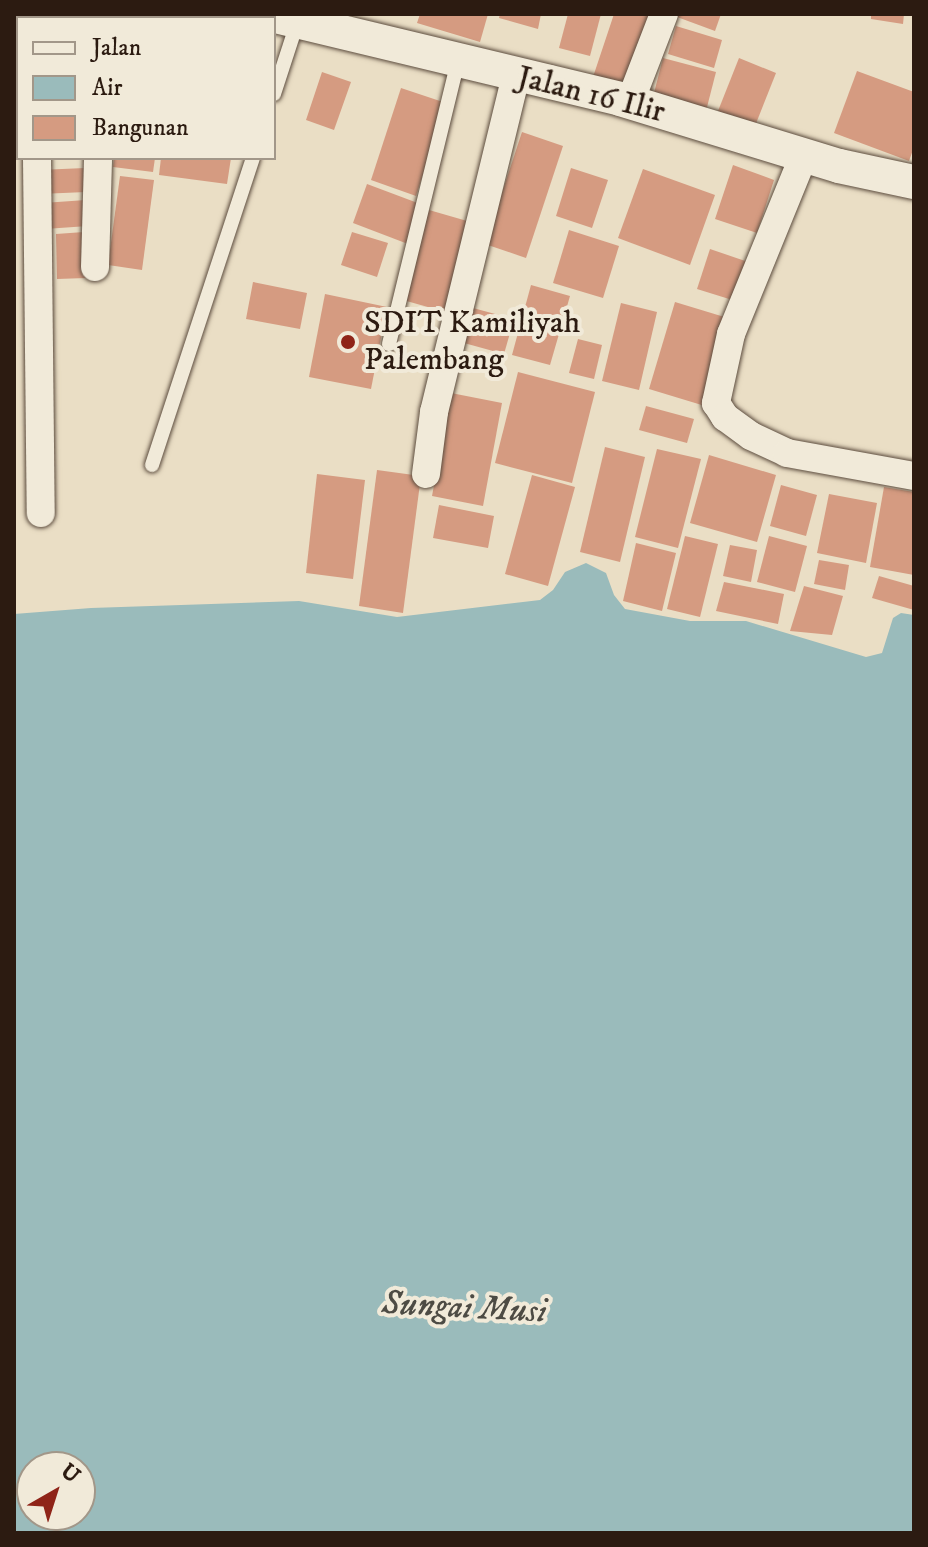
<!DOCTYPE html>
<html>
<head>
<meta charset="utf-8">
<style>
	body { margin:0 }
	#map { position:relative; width:928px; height:1547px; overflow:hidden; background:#eadec5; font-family:"IM FELL DW Pica",serif }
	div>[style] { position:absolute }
	.water>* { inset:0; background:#9abbbb }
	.building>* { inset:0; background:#d59b81 }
	.roads { filter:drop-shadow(0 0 2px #5c4c3e) drop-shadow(0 0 2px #5c4c3e) }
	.service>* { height:14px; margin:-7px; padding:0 7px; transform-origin:7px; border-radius:7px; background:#f1ead9 }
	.minor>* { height:28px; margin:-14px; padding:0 14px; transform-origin:14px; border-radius:14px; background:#f1ead9 }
	.tertiary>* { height:34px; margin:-17px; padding:0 17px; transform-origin:17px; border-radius:17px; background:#f1ead9 }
	.dots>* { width:22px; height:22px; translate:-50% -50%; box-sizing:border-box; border:4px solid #f1ead9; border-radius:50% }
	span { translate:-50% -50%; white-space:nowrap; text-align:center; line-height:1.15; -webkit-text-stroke:8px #f1ead9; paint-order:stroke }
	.street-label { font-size:32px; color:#2c1b11 }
	.poi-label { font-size:32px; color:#2c1b11 }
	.left { translate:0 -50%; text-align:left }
	.water-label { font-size:34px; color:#4d4b44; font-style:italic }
	.frame { position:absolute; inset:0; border:16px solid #2c1b11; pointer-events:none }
	.legend { position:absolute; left:16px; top:16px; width:260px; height:144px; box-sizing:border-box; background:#f1ead9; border:2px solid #a29789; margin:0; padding:10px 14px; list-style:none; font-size:24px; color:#2c1b11 }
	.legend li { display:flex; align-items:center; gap:16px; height:40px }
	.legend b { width:40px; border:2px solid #a29789 }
	.north { position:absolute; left:16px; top:1451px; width:80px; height:80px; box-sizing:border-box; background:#f1ead9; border:2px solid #a29789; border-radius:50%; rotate:39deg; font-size:22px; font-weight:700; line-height:32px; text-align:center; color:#2c1b11 }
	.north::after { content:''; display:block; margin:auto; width:28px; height:36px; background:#8f2418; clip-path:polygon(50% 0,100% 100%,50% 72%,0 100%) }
</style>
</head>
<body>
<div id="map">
	<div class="water">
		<i style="clip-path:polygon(evenodd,586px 563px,606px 573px,614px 595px,625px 609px,690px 621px,746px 621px,866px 657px,882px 653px,893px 618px,901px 613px,914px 615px,914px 1533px,14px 1533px,14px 614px,91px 608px,299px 601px,397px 617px,540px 600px,553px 590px,565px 572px,586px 563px,32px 1467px,80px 1467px,80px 1515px,32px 1515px,32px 1467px)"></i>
	</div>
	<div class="building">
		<i style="clip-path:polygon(50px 14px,85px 14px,96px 15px,50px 18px)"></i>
		<i style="clip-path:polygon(114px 14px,155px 14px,155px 18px,113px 18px)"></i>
		<i style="clip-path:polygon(420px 14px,488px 14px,480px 42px,417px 23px)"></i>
		<i style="clip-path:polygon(500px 14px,541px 14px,538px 29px,499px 18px)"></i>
		<i style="clip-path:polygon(568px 14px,601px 14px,590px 56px,559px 48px)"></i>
		<i style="clip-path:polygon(614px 14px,655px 14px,629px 90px,593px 77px)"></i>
		<i style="clip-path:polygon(669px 14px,721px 14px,715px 31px)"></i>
		<i style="clip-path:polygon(871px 14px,904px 14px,903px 24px,871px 19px)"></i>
		<i style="clip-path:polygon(676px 26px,722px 40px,714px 68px,668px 54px)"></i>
		<i style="clip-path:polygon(663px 58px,716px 72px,706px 111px,653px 97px)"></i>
		<i style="clip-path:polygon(739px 58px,776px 73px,755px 126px,718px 111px)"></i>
		<i style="clip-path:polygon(857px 71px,914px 92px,914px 147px,909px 161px,834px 133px)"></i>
		<i style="clip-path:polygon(322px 72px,351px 82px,334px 130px,306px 120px)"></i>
		<i style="clip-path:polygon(401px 88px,446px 103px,416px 196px,371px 180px)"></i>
		<i style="clip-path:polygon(522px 132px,563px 146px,526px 258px,485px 244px)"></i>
		<i style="clip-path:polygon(114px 158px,155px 158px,153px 172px,113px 167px)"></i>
		<i style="clip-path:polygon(161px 158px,231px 158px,227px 184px,159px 175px)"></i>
		<i style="clip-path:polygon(733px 165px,774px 180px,757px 233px,715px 219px)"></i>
		<i style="clip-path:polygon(85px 168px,86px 192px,40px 194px,39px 170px)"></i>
		<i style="clip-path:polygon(571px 168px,608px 180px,592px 228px,556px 216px)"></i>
		<i style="clip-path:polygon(643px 169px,715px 195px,690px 265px,618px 238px)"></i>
		<i style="clip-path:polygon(120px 176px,154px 180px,142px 270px,108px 265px)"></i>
		<i style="clip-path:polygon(367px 184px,423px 205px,408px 244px,353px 223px)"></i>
		<i style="clip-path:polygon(86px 200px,88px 226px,45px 229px,43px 203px)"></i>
		<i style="clip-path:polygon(429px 210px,474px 223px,449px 313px,403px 300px)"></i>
		<i style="clip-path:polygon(569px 230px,619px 246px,603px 298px,553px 283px)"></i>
		<i style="clip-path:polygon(84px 232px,86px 278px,57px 279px,56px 234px)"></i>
		<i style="clip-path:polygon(352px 232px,388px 243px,377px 277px,341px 265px)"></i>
		<i style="clip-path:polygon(710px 249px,754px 264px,742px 303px,697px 289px)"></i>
		<i style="clip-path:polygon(253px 282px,307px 293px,300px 329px,246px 319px)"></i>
		<i style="clip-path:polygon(531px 285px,570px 296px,550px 365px,512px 355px)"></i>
		<i style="clip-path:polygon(325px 294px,387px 307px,371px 389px,309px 377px)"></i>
		<i style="clip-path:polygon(675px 302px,731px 319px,705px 406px,649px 389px)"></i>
		<i style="clip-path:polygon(621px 303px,657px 312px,639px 390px,602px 381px)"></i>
		<i style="clip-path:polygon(473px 308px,514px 319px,504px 354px,464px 343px)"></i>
		<i style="clip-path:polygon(578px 339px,602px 345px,594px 379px,569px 373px)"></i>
		<i style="clip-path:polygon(518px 372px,595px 392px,572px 483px,495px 463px)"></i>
		<i style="clip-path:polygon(451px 393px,502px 403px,483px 506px,432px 496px)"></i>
		<i style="clip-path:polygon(646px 406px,694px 419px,687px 443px,639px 430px)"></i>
		<i style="clip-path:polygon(605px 447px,645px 457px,620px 562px,580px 552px)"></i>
		<i style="clip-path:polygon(657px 449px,701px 459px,678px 548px,635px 537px)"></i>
		<i style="clip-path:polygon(709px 455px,776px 475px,757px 542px,690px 523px)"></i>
		<i style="clip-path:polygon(377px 470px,421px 476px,403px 613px,359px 606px)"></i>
		<i style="clip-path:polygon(317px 474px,365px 480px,353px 579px,306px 573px)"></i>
		<i style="clip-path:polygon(532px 475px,575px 487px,548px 586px,505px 574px)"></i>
		<i style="clip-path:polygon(781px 485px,817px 495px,806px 536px,770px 526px)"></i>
		<i style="clip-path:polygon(884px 487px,914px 492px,914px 575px,870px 567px)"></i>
		<i style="clip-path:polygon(829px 494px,877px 503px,866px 563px,817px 553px)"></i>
		<i style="clip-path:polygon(439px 505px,494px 516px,488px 548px,433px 538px)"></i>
		<i style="clip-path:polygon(685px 536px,718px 544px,700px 617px,667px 609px)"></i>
		<i style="clip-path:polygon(769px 536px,807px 546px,795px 592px,757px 582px)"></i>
		<i style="clip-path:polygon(636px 543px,676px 553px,662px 611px,623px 601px)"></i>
		<i style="clip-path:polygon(730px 545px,757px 550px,751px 582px,723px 576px)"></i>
		<i style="clip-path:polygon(819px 560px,849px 565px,845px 590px,814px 584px)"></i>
		<i style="clip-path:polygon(879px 576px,914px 586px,914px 610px,872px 598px)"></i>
		<i style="clip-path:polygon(724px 582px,784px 594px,778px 624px,716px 611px)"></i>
		<i style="clip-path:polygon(804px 586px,843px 596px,832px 635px,790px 631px)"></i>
	</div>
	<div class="roads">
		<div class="service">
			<i style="left:274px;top:94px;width:78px;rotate:-72deg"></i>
			<i style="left:389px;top:344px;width:290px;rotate:-76.3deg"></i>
			<i style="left:152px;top:465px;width:323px;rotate:-71.8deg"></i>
		</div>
		<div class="minor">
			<i style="left:37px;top:18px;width:4px;rotate:-90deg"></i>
			<i style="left:101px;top:18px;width:4px;rotate:-90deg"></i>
			<i style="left:630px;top:102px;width:94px;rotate:-68.9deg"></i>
			<i style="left:804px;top:155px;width:193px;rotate:112.2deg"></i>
			<i style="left:731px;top:334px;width:71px;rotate:102.3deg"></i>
			<i style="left:716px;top:403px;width:17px;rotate:57deg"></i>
			<i style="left:725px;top:417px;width:32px;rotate:36deg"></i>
			<i style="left:751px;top:436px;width:40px;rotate:25deg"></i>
			<i style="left:787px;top:453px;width:129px;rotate:10.3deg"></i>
			<i style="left:37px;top:158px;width:355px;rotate:89.4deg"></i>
			<i style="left:95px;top:267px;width:109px;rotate:-88.4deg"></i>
			<i style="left:426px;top:474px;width:63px;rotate:-82.6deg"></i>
			<i style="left:434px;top:412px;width:346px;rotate:-76.3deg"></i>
		</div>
		<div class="tertiary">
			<i style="left:267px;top:14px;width:363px;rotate:13.5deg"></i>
			<i style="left:620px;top:99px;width:229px;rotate:17deg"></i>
			<i style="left:839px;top:166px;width:77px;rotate:12deg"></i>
		</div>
	</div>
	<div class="dots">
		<i style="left:348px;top:342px;background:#8f2418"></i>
	</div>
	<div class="street-label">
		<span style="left:591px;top:95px;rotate:14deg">Jalan 16 Ilir</span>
	</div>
	<div class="poi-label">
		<span class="left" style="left:364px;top:342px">SDIT Kamiliyah<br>Palembang</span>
	</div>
	<div class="water-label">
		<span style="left:464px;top:1308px;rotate:3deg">Sungai Musi</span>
	</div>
	<div class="frame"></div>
	<ul class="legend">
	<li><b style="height:10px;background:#f1ead9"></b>Jalan</li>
	<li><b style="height:22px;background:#9abbbb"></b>Air</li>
	<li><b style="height:22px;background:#d59b81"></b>Bangunan</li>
	</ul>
	<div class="north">U</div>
</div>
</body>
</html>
